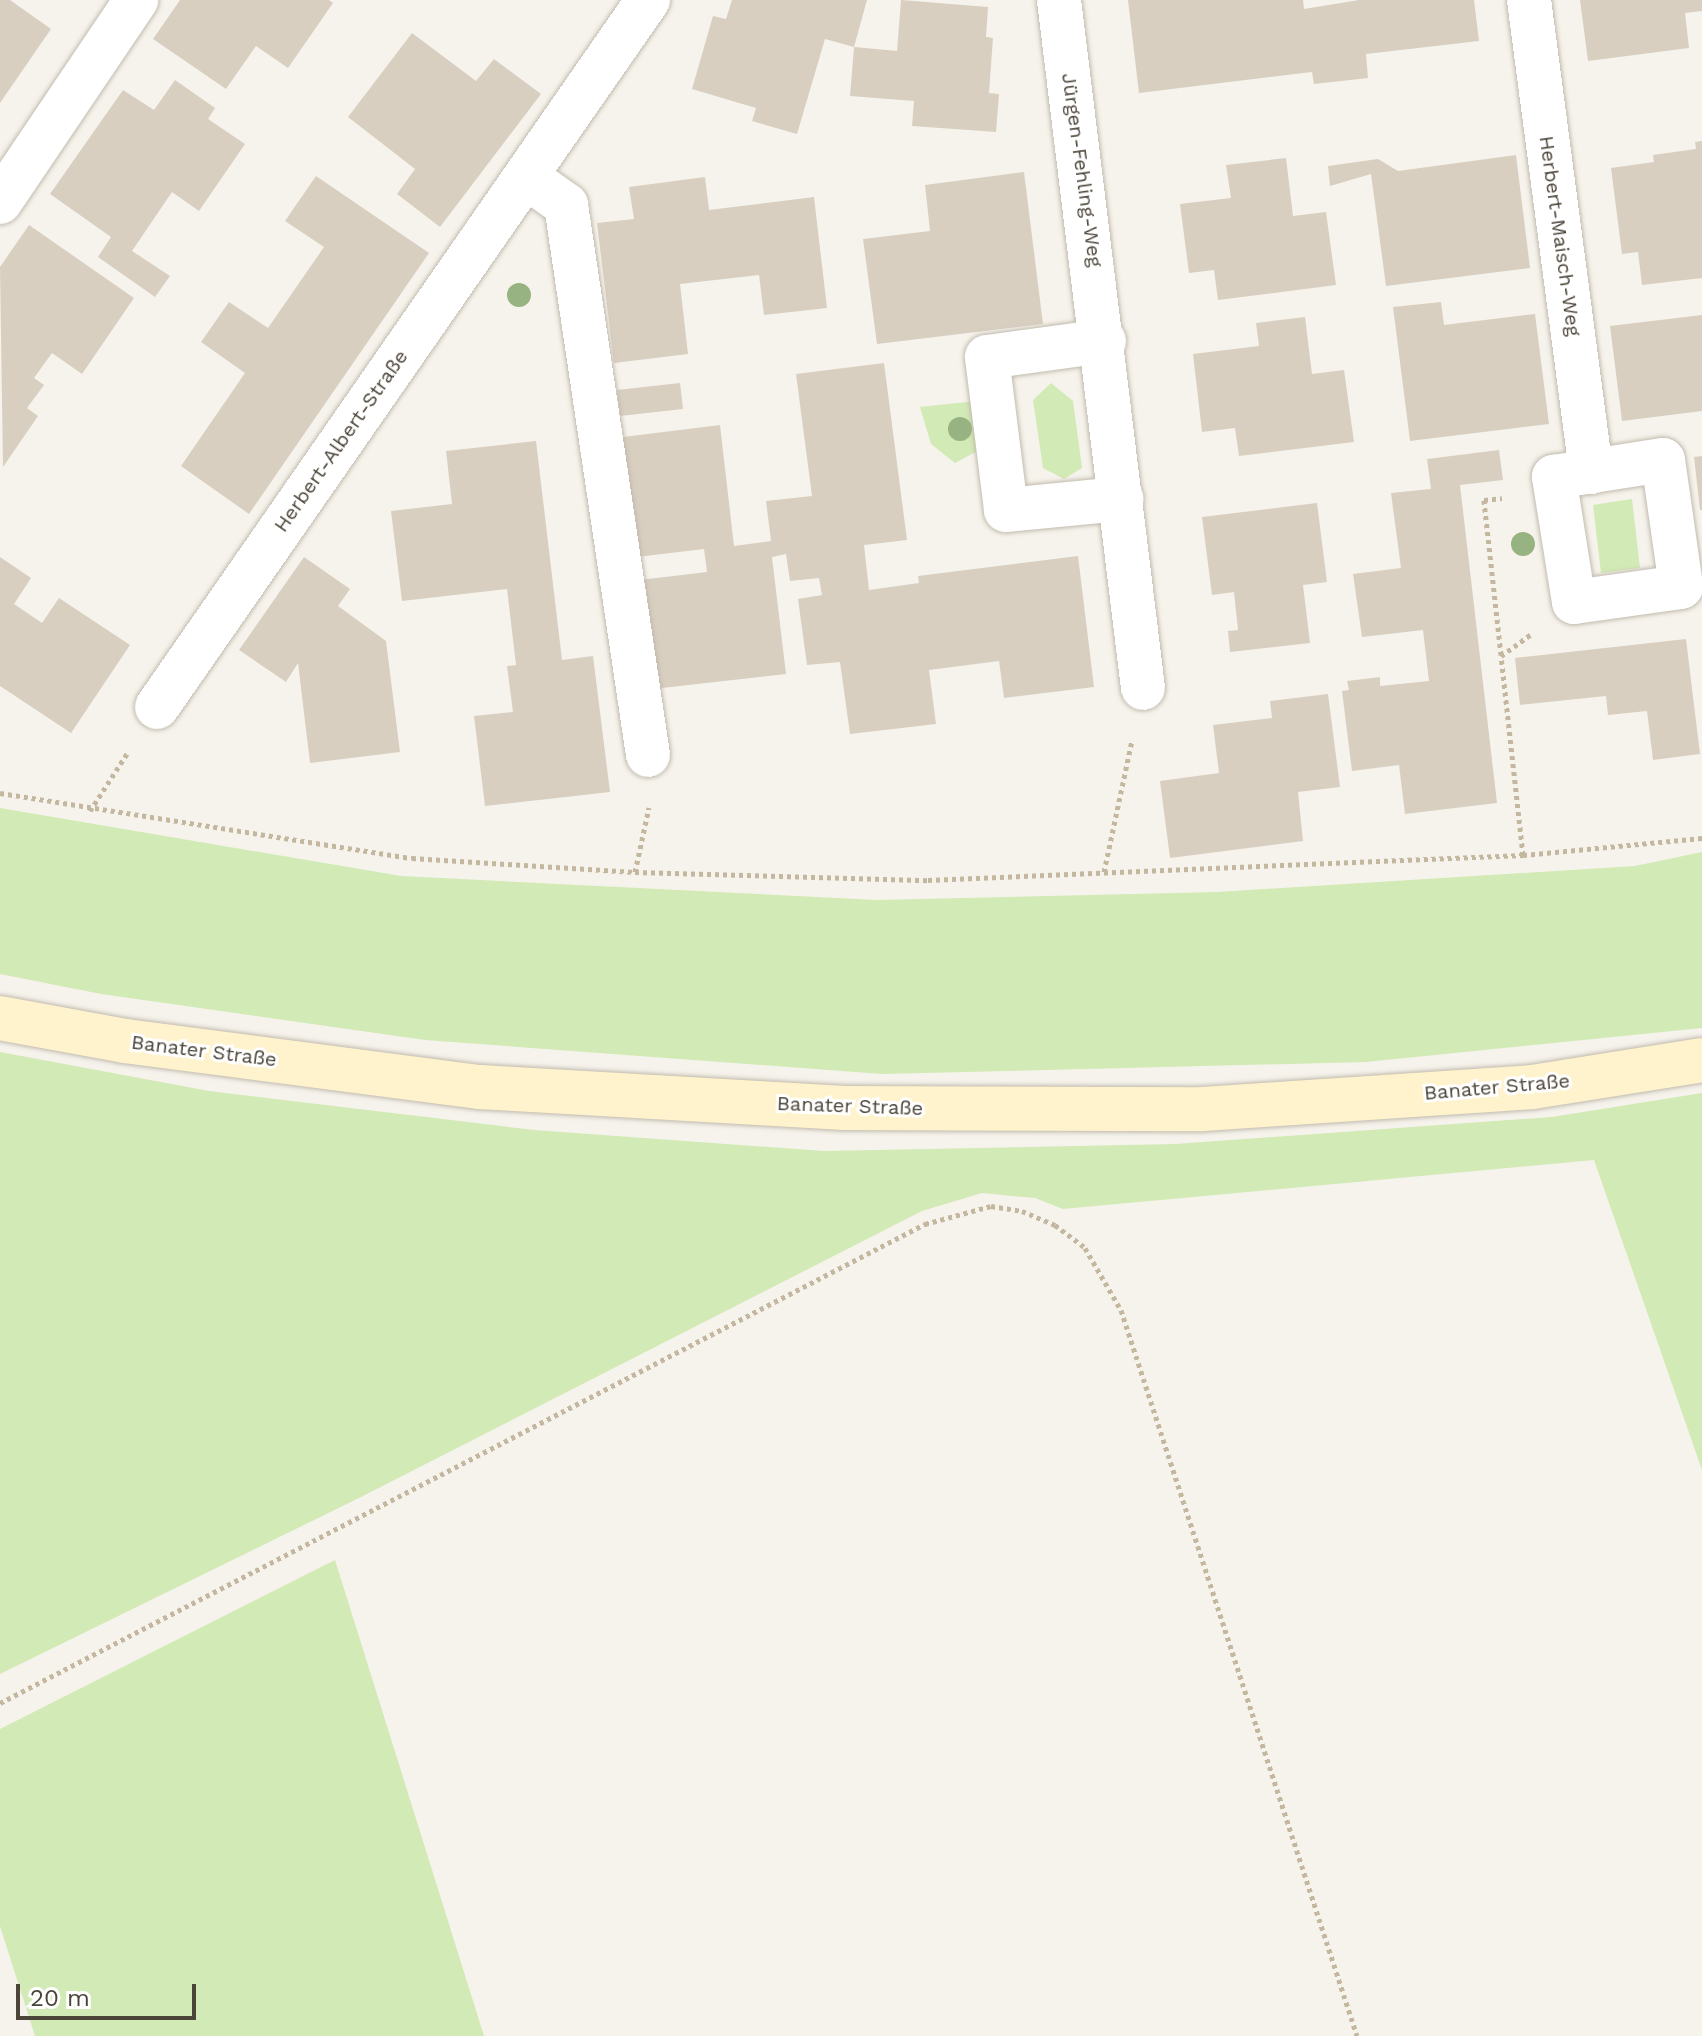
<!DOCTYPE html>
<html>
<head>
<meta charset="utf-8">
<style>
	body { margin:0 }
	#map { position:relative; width:1702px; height:2036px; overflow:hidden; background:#f6f3ec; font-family:"Work Sans",sans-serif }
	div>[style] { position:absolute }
	.green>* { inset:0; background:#d2eab5 }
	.building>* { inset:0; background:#d8cfc1 }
	.path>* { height:5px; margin-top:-2.5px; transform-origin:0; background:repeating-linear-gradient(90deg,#c4b79f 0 4px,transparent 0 8px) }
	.roads { filter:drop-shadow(0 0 2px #c2bbae) drop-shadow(0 0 2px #c2bbae) }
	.street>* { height:44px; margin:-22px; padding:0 22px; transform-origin:22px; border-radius:22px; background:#fff }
	.secondary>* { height:44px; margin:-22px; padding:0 22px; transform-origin:22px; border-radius:22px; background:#fff3cd }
	.trees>* { width:24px; height:24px; margin:-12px; border-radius:50%; background:#97b381 }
	span { translate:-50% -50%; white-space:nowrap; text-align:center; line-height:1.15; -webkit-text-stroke:6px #fff; paint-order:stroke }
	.street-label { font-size:20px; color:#4b4439 }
	.scale { position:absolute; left:16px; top:1984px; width:180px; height:36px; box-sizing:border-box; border:4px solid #4b4439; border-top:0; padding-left:10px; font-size:24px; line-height:28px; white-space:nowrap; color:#4b4439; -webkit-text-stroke:6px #fff; paint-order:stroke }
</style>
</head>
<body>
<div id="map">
	<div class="green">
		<i style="clip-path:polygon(1051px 383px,1073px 401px,1082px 468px,1064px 479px,1043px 468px,1033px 400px)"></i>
		<i style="clip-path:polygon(985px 400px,985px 447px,955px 463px,931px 444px,920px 407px)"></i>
		<i style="clip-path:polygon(1632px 499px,1640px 568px,1601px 573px,1593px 505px)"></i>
		<i style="clip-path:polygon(0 808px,401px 876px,877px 900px,1217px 892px,1635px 866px,1702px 852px,1702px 1028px,1366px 1062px,882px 1074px,425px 1040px,101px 994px,0 974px)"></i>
		<i style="clip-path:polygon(0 1052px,209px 1091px,534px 1130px,824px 1151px,1175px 1144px,1552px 1117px,1702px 1093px,1702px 1470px,1594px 1160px,1063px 1209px,1035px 1198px,982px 1193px,922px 1211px,361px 1497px,0 1674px)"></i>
		<i style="clip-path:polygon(335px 1560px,484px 2036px,35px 2036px,0 1926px,0 1729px)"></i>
	</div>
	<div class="building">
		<i style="clip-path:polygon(0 0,10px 0,51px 29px,0 103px)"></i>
		<i style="clip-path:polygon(180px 0,329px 0,333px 3px,288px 68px,256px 46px,226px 89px,153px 39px)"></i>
		<i style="clip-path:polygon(732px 0,867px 0,854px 47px,825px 39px,797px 134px,752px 121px,756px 108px,692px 89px,713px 16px,726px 19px)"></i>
		<i style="clip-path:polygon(901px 0,988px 7px,986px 37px,993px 38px,989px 93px,999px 94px,996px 132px,912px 126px,914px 101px,850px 96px,854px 47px,897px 51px)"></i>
		<i style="clip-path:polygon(1128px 0,1303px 0,1304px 9px,1359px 0,1474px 0,1479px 41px,1366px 54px,1368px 78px,1314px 84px,1312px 72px,1139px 93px)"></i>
		<i style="clip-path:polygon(1580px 0,1702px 0,1702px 11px,1685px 13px,1689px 48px,1588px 61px)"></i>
		<i style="clip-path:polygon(412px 33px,476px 81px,494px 59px,541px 94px,440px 227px,397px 194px,415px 169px,348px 117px)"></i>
		<i style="clip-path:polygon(175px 80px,215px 108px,208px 119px,245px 144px,199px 211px,172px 192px,132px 251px,170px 276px,155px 297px,98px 257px,111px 237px,50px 194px,123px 90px,154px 110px)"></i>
		<i style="clip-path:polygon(1702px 141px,1702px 278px,1642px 285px,1638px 252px,1622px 254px,1611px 168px,1654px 162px,1653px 155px,1696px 149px,1695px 142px)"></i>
		<i style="clip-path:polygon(1516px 155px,1530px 268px,1386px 286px,1371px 174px,1330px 186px,1328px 166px,1378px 159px,1398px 171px)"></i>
		<i style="clip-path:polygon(1286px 158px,1293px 216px,1326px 212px,1336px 285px,1218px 300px,1214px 270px,1189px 273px,1180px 204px,1231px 198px,1226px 165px)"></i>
		<i style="clip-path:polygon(1024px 172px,1043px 324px,877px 344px,863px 239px,930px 231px,925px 185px)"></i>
		<i style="clip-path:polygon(316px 176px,429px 253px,249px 514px,181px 466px,245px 373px,201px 342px,229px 302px,268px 328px,324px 247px,285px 221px)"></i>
		<i style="clip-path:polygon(705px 177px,709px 210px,814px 197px,827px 308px,764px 315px,759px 275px,680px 284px,688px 354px,614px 363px,597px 223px,634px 219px,629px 187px)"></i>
		<i style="clip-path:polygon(29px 225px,134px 298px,82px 374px,52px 353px,34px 378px,44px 385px,27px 408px,38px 416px,3px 467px,0 267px)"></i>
		<i style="clip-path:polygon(1441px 302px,1444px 325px,1535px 314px,1549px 424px,1410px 441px,1393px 307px)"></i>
		<i style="clip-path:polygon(1702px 315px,1702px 411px,1622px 421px,1610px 326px)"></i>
		<i style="clip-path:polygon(1305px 317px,1312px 374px,1344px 370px,1354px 442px,1239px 456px,1235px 428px,1202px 432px,1193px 354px,1259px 346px,1256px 323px)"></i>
		<i style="clip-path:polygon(884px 363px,907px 540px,864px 545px,869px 590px,919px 583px,918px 576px,1078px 556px,1094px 687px,1004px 698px,999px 661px,929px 670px,936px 724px,850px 734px,840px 662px,807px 665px,798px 599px,822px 595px,819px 578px,790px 581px,786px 554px,772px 557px,786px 674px,653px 689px,640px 580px,707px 572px,704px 549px,637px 557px,623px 437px,720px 425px,734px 546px,771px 541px,766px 501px,812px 496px,796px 374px)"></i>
		<i style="clip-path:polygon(680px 383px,683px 409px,620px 416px,617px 390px)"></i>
		<i style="clip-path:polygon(536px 441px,562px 660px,593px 656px,610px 792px,485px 806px,474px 716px,513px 712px,507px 666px,516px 665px,507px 589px,402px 601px,391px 511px,452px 504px,446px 451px)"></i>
		<i style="clip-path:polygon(1499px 450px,1503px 480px,1460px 485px,1497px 803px,1405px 814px,1399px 765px,1352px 771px,1342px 691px,1349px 690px,1347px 681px,1380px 677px,1380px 686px,1429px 681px,1423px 630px,1362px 637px,1353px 574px,1401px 568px,1391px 493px,1431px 489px,1427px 459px)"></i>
		<i style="clip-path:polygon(1702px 456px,1702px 510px,1700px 510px,1694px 457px)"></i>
		<i style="clip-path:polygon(1317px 503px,1327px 582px,1303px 585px,1310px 643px,1230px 652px,1228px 631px,1238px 630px,1234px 592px,1212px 595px,1202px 517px)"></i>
		<i style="clip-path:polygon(0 557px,31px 578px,14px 604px,42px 623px,59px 598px,130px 645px,71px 733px,0 686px)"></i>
		<i style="clip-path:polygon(304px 557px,350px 589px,338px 606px,386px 641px,400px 752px,310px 763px,298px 663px,286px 682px,239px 650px)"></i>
		<i style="clip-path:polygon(1686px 639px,1700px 754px,1653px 760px,1647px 711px,1608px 715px,1606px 696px,1520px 705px,1515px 658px)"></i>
		<i style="clip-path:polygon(1328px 694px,1340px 787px,1298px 792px,1303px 841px,1170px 858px,1160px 781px,1219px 773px,1213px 725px,1272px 718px,1270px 701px)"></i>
	</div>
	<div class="path">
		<i style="left:1501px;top:655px;width:156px;rotate:-96.3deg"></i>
		<i style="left:1484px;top:500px;width:18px;rotate:-6deg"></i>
		<i style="left:0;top:793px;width:417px;rotate:9deg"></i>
		<i style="left:412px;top:858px;width:223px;rotate:3.6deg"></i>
		<i style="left:635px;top:872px;width:293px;rotate:1.6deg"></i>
		<i style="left:928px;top:880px;width:596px;rotate:-2.41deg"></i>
		<i style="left:1523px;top:855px;width:180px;rotate:-5.4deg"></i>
		<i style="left:90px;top:811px;width:70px;rotate:-57.2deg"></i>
		<i style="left:1523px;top:855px;width:200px;rotate:-96.3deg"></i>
		<i style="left:1501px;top:656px;width:37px;rotate:-36deg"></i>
		<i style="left:635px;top:872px;width:66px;rotate:-77.8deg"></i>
		<i style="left:1104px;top:872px;width:135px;rotate:-78deg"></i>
		<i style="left:0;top:1703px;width:1042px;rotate:-27.38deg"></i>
		<i style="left:925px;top:1224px;width:68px;rotate:-15.3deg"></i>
		<i style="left:991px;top:1206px;width:31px;rotate:9deg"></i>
		<i style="left:1022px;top:1211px;width:36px;rotate:23deg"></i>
		<i style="left:1055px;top:1225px;width:38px;rotate:37deg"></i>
		<i style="left:1085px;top:1248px;width:72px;rotate:59.9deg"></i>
		<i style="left:1121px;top:1310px;width:763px;rotate:71.99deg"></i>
	</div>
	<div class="roads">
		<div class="street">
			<i style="left:1059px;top:0;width:693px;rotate:83.04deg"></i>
			<i style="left:1529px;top:0;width:476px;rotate:82.5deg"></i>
			<i style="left:528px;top:178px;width:47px;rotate:35.4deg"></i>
			<i style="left:566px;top:205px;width:556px;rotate:81.52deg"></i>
			<i style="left:0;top:202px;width:244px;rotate:-56deg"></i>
			<i style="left:1104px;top:341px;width:118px;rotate:172.2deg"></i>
			<i style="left:987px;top:357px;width:154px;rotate:82.9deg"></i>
			<i style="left:1006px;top:510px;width:116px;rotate:-5.5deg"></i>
			<i style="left:1663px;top:460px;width:128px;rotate:81.9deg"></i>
			<i style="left:1681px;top:587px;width:108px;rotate:172deg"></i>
			<i style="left:1574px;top:602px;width:127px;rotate:-99.1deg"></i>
			<i style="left:1554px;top:477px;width:110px;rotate:-8.9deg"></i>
			<i style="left:157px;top:707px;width:861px;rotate:-55.22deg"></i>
		</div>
		<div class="secondary">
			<i style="left:0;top:1018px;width:127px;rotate:10.4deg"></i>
			<i style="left:125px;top:1041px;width:358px;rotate:7.4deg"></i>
			<i style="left:480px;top:1087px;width:365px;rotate:3.3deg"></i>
			<i style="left:844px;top:1108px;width:359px;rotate:0.2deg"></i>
			<i style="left:1203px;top:1109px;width:330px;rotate:-3.8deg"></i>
			<i style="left:1532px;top:1087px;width:172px;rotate:-9deg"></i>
		</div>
	</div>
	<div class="trees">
		<i style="left:519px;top:295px"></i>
		<i style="left:960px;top:429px"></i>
		<i style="left:1523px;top:544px"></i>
	</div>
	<div class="street-label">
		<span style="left:1082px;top:170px;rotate:82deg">Jürgen-Fehling-Weg</span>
		<span style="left:1560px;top:236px;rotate:82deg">Herbert-Maisch-Weg</span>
		<span style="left:341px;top:441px;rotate:-55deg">Herbert-Albert-Straße</span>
		<span style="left:204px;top:1051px;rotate:7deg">Banater Straße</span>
		<span style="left:1497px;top:1087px;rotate:-5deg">Banater Straße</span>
		<span style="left:850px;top:1106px;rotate:2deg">Banater Straße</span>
	</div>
	<div class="scale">20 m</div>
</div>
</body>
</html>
